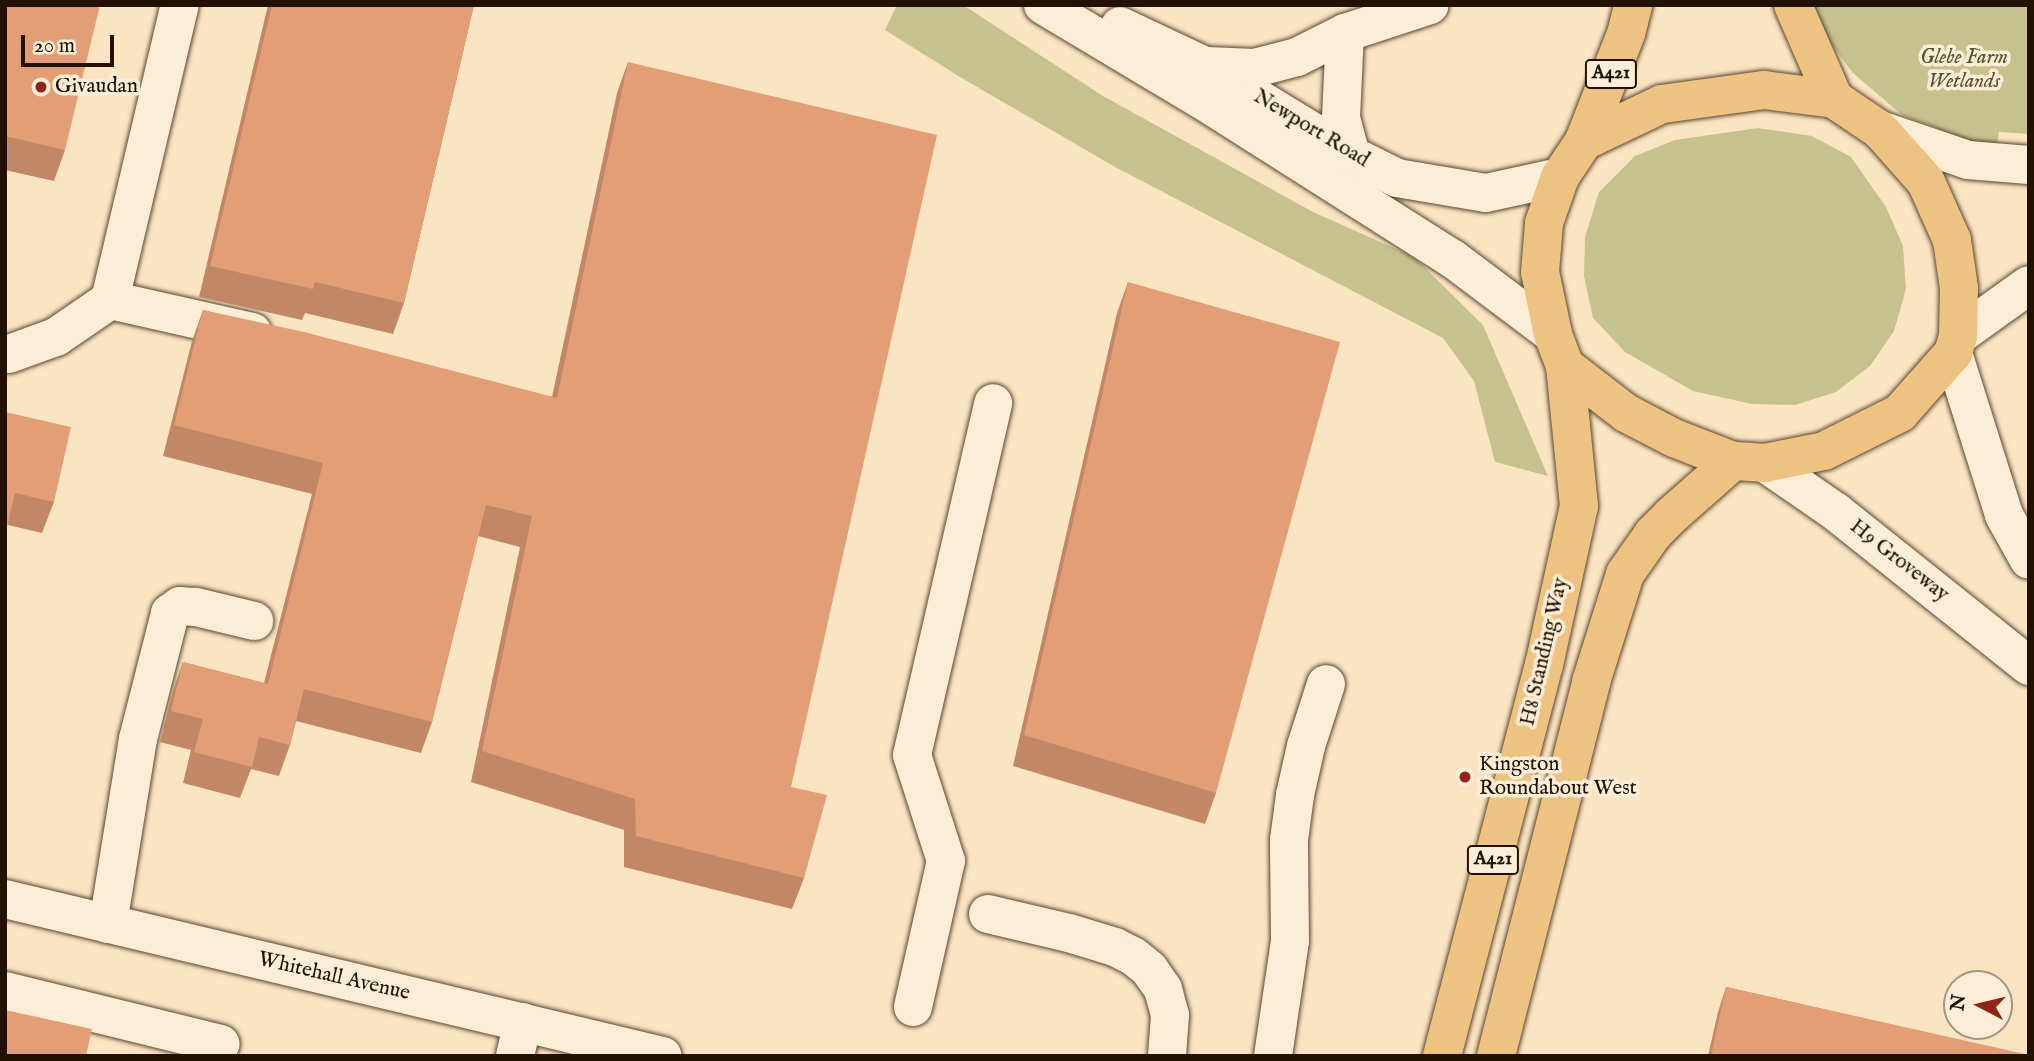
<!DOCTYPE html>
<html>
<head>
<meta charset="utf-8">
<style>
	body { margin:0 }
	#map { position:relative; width:2034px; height:1061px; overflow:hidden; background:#fbe4c2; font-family:"IM FELL English",serif }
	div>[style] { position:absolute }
	.green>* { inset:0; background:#c6c28e }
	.roads { filter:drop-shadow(0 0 2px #594630) drop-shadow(0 0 2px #594630) }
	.minor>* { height:38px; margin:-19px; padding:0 19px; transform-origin:19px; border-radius:19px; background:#fcedd7 }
	.highway>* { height:38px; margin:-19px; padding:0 19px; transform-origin:19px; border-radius:19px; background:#eec281 }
	.wall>* { inset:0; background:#c28866 }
	.building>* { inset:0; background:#e19e77 }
	.dots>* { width:19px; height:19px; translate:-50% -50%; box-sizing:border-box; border:4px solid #fcedd7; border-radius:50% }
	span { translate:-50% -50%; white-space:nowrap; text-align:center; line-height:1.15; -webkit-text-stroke:7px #fcedd7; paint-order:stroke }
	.shield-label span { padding:2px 5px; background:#fcedd7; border:2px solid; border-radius:5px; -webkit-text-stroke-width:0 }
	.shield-label { font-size:19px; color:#231100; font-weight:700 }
	.park-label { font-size:21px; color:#5c4f32; font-style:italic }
	.poi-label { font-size:21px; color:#231100 }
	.left { translate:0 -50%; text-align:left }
	.street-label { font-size:21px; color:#231100 }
	.frame { position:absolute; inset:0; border:7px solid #231100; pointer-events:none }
	.north { position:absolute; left:1943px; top:970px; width:70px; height:70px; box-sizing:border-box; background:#fcedd7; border:2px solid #a59581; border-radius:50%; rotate:277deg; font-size:19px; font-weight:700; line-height:28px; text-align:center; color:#231100 }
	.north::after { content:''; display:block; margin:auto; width:24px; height:32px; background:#8f2418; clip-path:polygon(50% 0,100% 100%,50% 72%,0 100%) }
	.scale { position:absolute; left:21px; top:35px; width:93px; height:32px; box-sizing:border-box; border:4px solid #231100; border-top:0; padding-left:9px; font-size:21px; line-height:24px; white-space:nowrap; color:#231100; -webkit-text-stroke:5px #fcedd7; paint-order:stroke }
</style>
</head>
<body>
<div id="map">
	<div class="green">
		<i style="clip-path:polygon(897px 5px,963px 5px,1103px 96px,1313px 212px,1414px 257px,1483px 325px,1548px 476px,1495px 462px,1474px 381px,1443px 338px,1115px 167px,960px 77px,885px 30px)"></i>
		<i style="clip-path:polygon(1808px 5px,2029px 5px,2029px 134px,1999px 132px,1996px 150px,1902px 115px,1853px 73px,1814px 22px)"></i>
		<i style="clip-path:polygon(1758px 128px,1812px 136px,1851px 157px,1886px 207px,1903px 246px,1906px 289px,1894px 331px,1870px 366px,1836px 392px,1795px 405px,1752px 404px,1693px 391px,1625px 352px,1593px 318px,1584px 276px,1585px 237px,1599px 192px,1635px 156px,1675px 140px)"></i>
	</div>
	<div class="roads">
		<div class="minor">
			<i style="left:1043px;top:5px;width:185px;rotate:30.9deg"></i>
			<i style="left:1202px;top:100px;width:297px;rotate:32.4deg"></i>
			<i style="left:1453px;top:259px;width:125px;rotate:36.9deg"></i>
			<i style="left:1120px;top:26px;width:94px;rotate:25.2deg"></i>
			<i style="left:1205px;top:66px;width:171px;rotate:31.4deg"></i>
			<i style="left:1351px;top:155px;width:51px;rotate:26.6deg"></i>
			<i style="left:1397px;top:178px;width:90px;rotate:9.6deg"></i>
			<i style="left:1486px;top:193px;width:76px;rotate:-12.2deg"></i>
			<i style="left:1345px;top:33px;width:89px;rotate:-18.2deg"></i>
			<i style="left:1207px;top:66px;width:48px;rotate:2.4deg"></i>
			<i style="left:1255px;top:68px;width:43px;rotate:-14.7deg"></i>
			<i style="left:1297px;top:57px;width:54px;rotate:-26.6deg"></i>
			<i style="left:1345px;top:33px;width:85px;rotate:92.7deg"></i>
			<i style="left:1341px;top:118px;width:38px;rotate:75deg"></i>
			<i style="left:1880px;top:130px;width:93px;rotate:18.8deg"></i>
			<i style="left:1968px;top:160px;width:61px;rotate:4.7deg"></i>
			<i style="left:110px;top:300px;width:303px;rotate:-76.7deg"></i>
			<i style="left:1958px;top:336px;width:87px;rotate:-35.7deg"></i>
			<i style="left:1953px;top:353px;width:170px;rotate:72.5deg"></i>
			<i style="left:2004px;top:515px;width:51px;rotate:60.9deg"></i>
			<i style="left:9px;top:354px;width:50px;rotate:-19.9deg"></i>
			<i style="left:56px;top:337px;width:65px;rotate:-34.4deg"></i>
			<i style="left:110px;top:300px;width:146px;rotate:12.7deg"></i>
			<i style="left:1765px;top:463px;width:86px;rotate:34.6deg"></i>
			<i style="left:1836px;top:512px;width:247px;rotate:38.6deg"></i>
			<i style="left:5px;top:899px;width:676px;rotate:13.42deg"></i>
			<i style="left:988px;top:914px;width:83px;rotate:13.2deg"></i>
			<i style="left:1069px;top:933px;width:48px;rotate:16.9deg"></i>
			<i style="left:1115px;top:947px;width:20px;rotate:27deg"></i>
			<i style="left:1133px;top:956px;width:21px;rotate:39deg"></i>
			<i style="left:1149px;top:969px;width:24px;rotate:55deg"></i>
			<i style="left:1163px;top:989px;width:27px;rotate:75deg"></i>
			<i style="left:1170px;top:1015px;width:41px;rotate:94.2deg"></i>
			<i style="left:108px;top:924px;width:187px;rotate:-80.8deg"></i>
			<i style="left:138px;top:739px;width:130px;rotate:-75.7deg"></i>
			<i style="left:170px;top:613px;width:12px;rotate:-35deg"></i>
			<i style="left:180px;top:606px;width:16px;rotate:4deg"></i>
			<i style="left:196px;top:607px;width:60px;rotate:13.6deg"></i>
			<i style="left:5px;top:991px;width:222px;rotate:13.8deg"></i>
			<i style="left:913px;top:1007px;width:150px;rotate:-77.3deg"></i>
			<i style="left:946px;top:861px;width:111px;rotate:-107.8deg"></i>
			<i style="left:912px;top:755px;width:361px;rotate:-77deg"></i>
			<i style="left:515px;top:1056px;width:35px;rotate:-77deg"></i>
			<i style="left:1273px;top:1056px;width:116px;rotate:-81.6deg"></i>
			<i style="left:1290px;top:941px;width:101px;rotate:-90.6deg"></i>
			<i style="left:1289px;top:840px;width:45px;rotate:-82.4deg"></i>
			<i style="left:1295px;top:795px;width:50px;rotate:-77.3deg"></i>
			<i style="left:1306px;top:746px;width:65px;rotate:-72.1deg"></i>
		</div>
		<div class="highway">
			<i style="left:1793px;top:5px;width:103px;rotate:66.4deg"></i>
			<i style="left:1764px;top:90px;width:71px;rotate:7.3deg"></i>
			<i style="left:1834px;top:99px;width:55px;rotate:34deg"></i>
			<i style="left:1880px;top:130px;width:69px;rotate:48.5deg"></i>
			<i style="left:1926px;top:182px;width:64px;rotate:65.9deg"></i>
			<i style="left:1952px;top:240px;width:49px;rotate:81.7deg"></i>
			<i style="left:1959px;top:288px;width:48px;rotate:91.2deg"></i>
			<i style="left:1958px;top:336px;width:18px;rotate:106deg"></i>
			<i style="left:1953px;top:353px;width:80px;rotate:131.5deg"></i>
			<i style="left:1900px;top:413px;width:85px;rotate:153.4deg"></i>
			<i style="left:1824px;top:451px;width:60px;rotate:168.5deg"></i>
			<i style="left:1765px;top:463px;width:32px;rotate:-176deg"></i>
			<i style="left:1733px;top:461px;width:63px;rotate:-158.7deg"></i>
			<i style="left:1674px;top:438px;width:54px;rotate:-152.5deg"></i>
			<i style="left:1626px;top:413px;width:77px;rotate:-142.4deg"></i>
			<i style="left:1565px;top:366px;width:34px;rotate:-111deg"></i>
			<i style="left:1553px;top:334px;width:63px;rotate:-101.8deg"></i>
			<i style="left:1540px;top:272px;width:49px;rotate:-85.3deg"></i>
			<i style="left:1544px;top:223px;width:49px;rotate:-70.8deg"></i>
			<i style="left:1560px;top:177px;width:43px;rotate:-56.3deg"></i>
			<i style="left:1584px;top:141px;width:86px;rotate:-25.4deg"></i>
			<i style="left:1662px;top:104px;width:103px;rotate:-7.8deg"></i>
			<i style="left:1584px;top:141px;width:115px;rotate:-68.6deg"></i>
			<i style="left:1626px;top:34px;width:30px;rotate:-76deg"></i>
			<i style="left:1442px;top:1056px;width:404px;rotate:-75.4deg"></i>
			<i style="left:1544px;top:665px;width:163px;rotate:-77.6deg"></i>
			<i style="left:1579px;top:506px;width:141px;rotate:-95.7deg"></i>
			<i style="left:1496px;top:1056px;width:386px;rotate:-75.7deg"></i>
			<i style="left:1591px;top:682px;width:113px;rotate:-72.5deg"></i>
			<i style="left:1625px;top:574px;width:49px;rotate:-55deg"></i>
			<i style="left:1653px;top:534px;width:27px;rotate:-45deg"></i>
			<i style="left:1672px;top:515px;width:81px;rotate:-41.5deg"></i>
		</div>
	</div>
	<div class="wall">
		<i style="clip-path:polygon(5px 5px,65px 150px,54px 181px,5px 170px)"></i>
		<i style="clip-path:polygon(268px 5px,474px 5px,404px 303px,393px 334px,305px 313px,302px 320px,199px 297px)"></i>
		<i style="clip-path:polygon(628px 62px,791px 787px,804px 878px,792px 909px,624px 867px,624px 830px,471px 782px,520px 547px,478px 536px,432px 722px,421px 753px,296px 721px,290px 745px,279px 776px,251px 769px,240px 798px,183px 783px,191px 750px,160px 742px,172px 693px,183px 662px,264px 683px,312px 494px,163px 456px,192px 341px,203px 310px,552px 397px,617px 93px)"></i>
		<i style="clip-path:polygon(1128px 282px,1216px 793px,1205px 824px,1013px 766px,1117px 313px)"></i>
		<i style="clip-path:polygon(5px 412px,54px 502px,42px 533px,8px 525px)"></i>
		<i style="clip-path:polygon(1726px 987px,2029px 1056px,1708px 1056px,1718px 1012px)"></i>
	</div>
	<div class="building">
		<i style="clip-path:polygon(5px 5px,100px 5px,65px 150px,5px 136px)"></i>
		<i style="clip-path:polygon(272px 5px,474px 5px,404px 303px,315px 282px,313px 289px,210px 266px)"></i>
		<i style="clip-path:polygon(628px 62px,937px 135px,791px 787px,827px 795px,804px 878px,636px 836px,635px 799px,482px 751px,532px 516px,486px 505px,432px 722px,304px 689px,290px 745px,259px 737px,252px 767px,194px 752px,203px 719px,171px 711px,183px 662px,268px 684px,323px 463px,174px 425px,203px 310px,304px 332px,557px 398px)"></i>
		<i style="clip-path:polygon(1128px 282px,1340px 342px,1216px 793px,1024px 735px)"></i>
		<i style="clip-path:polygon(5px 412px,71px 427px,54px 502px,15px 493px,5px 536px)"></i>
		<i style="clip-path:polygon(1726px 987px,2029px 1055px,2029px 1056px,1711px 1056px)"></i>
		<i style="clip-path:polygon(5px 1010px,92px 1029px,86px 1056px,5px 1056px)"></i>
	</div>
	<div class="dots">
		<i style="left:41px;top:87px;background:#8f2418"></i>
		<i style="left:1465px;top:777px;background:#8f2418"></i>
	</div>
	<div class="shield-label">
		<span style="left:1611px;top:74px">A421</span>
		<span style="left:1493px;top:860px">A421</span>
	</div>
	<div class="park-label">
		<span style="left:1964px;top:70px">Glebe Farm<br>Wetlands</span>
	</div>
	<div class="poi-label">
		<span class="left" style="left:55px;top:87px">Givaudan</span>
		<span class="left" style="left:1479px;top:777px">Kingston<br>Roundabout West</span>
	</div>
	<div class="street-label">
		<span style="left:1311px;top:129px;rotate:31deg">Newport Road</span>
		<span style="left:1899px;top:561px;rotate:38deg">H9 Groveway</span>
		<span style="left:1545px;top:652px;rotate:-77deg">H8 Standing Way</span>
		<span style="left:334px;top:977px;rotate:13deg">Whitehall Avenue</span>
	</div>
	<div class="frame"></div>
	<div class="north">N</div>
	<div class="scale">20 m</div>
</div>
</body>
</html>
